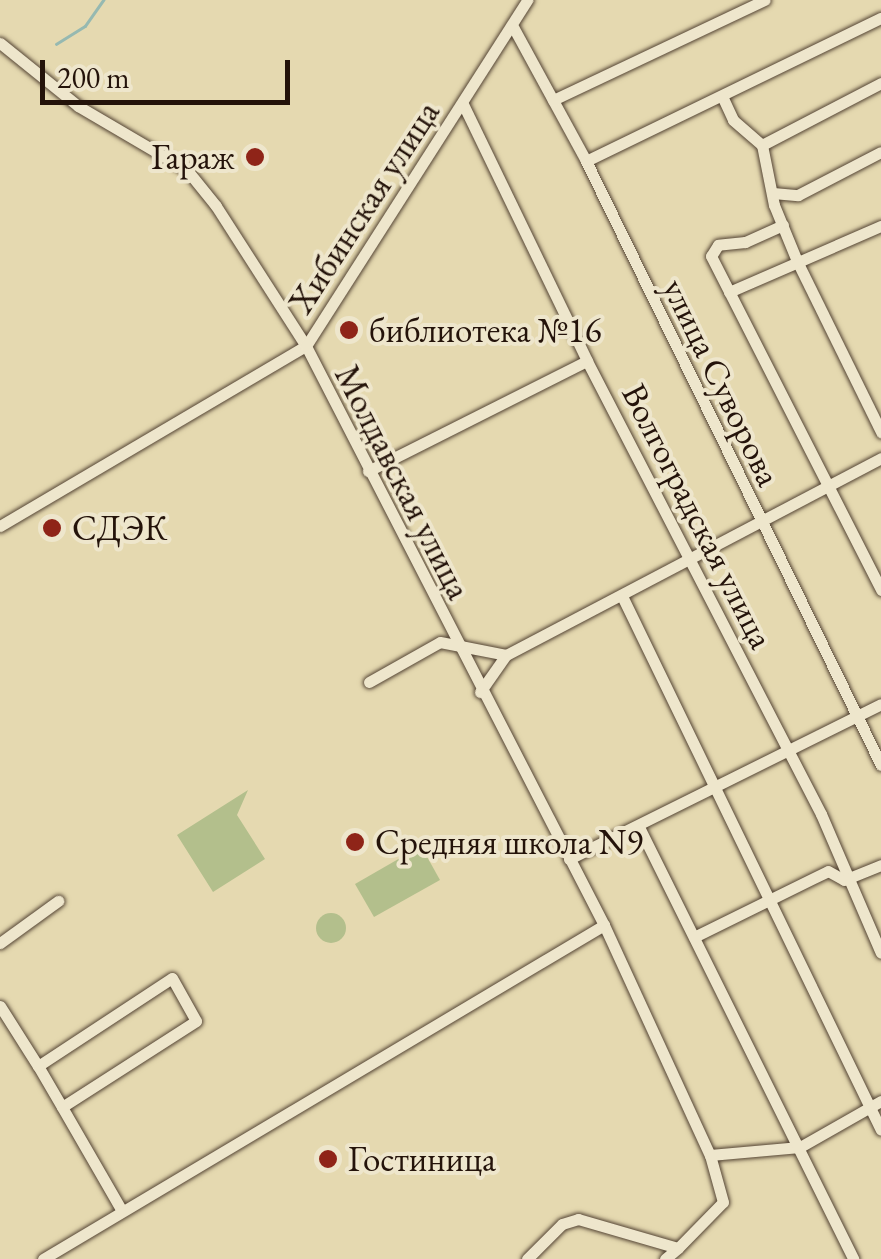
<!DOCTYPE html>
<html>
<head>
<meta charset="utf-8">
<style>
	body { margin:0 }
	#map { position:relative; width:881px; height:1259px; overflow:hidden; background:#e5d9b0; font-family:"EB Garamond",serif }
	div>[style] { position:absolute }
	.green>* { inset:0; background:#b3bf8c }
	.round { border-radius:50% }
	.stream>* { height:2.5px; margin:-1.25px; padding:0 1.25px; transform-origin:1.25px; border-radius:1.25px; background:#96b9b1 }
	.roads { filter:drop-shadow(0 0 2px #544434) drop-shadow(0 0 2px #544434) }
	.minor>* { height:11px; margin:-5.5px; padding:0 5.5px; transform-origin:5.5px; border-radius:5.5px; background:#eee6cc }
	.dots>* { width:28px; height:28px; translate:-50% -50%; box-sizing:border-box; border:5px solid #eee6cc; border-radius:50% }
	span { translate:-50% -50%; white-space:nowrap; text-align:center; line-height:1.15; -webkit-text-stroke:8px #eee6cc; paint-order:stroke }
	.poi-label { font-size:35px; color:#24130a }
	.right { translate:-100% -50%; text-align:right }
	.left { translate:0 -50%; text-align:left }
	.street-label { font-size:35px; color:#24130a }
	.scale { position:absolute; left:40px; top:60px; width:250px; height:45px; box-sizing:border-box; border:5px solid #24130a; border-top:0; padding-left:12px; font-size:30px; line-height:35px; white-space:nowrap; color:#24130a; -webkit-text-stroke:8px #eee6cc; paint-order:stroke }
</style>
</head>
<body>
<div id="map">
	<div class="green">
		<i style="clip-path:polygon(248px 790px,237px 815px,265px 859px,213px 892px,177px 835px)"></i>
		<i style="clip-path:polygon(421px 846px,440px 880px,374px 917px,355px 884px)"></i>
		<i class="round" style="left:316px;top:913px;width:30px;height:30px"></i>
	</div>
	<div class="stream">
		<i style="left:56px;top:44px;width:34px;rotate:-32deg"></i>
		<i style="left:85px;top:26px;width:32px;rotate:-55deg"></i>
	</div>
	<div class="roads">
		<div class="minor">
			<i style="left:512px;top:25px;width:155px;rotate:61.4deg"></i>
			<i style="left:586px;top:161px;width:672px;rotate:63.97deg"></i>
			<i style="left:0;top:43px;width:100px;rotate:38.9deg"></i>
			<i style="left:78px;top:106px;width:126px;rotate:30.4deg"></i>
			<i style="left:187px;top:170px;width:46px;rotate:51.1deg"></i>
			<i style="left:216px;top:206px;width:166px;rotate:57.3deg"></i>
			<i style="left:306px;top:346px;width:651px;rotate:62.77deg"></i>
			<i style="left:604px;top:925px;width:253px;rotate:65.3deg"></i>
			<i style="left:710px;top:1155px;width:90px;rotate:-5.1deg"></i>
			<i style="left:800px;top:1147px;width:93px;rotate:-29.6deg"></i>
			<i style="left:722px;top:96px;width:26px;rotate:65deg"></i>
			<i style="left:733px;top:120px;width:38px;rotate:41deg"></i>
			<i style="left:762px;top:145px;width:61px;rotate:78.7deg"></i>
			<i style="left:774px;top:205px;width:61px;rotate:67.7deg"></i>
			<i style="left:797px;top:261px;width:191px;rotate:63.8deg"></i>
			<i style="left:553px;top:100px;width:234px;rotate:-25.3deg"></i>
			<i style="left:463px;top:104px;width:285px;rotate:64.2deg"></i>
			<i style="left:587px;top:361px;width:510px;rotate:62.68deg"></i>
			<i style="left:821px;top:814px;width:151px;rotate:66.7deg"></i>
			<i style="left:762px;top:145px;width:134px;rotate:-27.5deg"></i>
			<i style="left:586px;top:161px;width:328px;rotate:-25.9deg"></i>
			<i style="left:773px;top:193px;width:25px;rotate:5deg"></i>
			<i style="left:798px;top:195px;width:93px;rotate:-27.4deg"></i>
			<i style="left:783px;top:225px;width:42px;rotate:155.9deg"></i>
			<i style="left:745px;top:242px;width:27px;rotate:174deg"></i>
			<i style="left:718px;top:245px;width:13px;rotate:122deg"></i>
			<i style="left:711px;top:256px;width:375px;rotate:63deg"></i>
			<i style="left:729px;top:292px;width:166px;rotate:-23.5deg"></i>
			<i style="left:368px;top:471px;width:245px;rotate:-26.7deg"></i>
			<i style="left:0;top:526px;width:355px;rotate:-30.5deg"></i>
			<i style="left:306px;top:346px;width:411px;rotate:-57.4deg"></i>
			<i style="left:622px;top:596px;width:593px;rotate:64.13deg"></i>
			<i style="left:369px;top:682px;width:81px;rotate:-29.4deg"></i>
			<i style="left:440px;top:642px;width:67px;rotate:11.1deg"></i>
			<i style="left:506px;top:655px;width:424px;rotate:-27.7deg"></i>
			<i style="left:480px;top:692px;width:45px;rotate:-54.9deg"></i>
			<i style="left:639px;top:827px;width:482px;rotate:63.6deg"></i>
			<i style="left:569px;top:859px;width:348px;rotate:-26.4deg"></i>
			<i style="left:694px;top:937px;width:149px;rotate:-26.2deg"></i>
			<i style="left:828px;top:871px;width:18px;rotate:29deg"></i>
			<i style="left:844px;top:880px;width:40px;rotate:-22deg"></i>
			<i style="left:0;top:943px;width:72px;rotate:-35.9deg"></i>
			<i style="left:172px;top:978px;width:49px;rotate:60.8deg"></i>
			<i style="left:196px;top:1021px;width:159px;rotate:147.3deg"></i>
			<i style="left:62px;top:1107px;width:48px;rotate:-120.3deg"></i>
			<i style="left:38px;top:1066px;width:160px;rotate:-33.3deg"></i>
			<i style="left:0;top:1006px;width:71px;rotate:57.7deg"></i>
			<i style="left:62px;top:1107px;width:120px;rotate:60deg"></i>
			<i style="left:43px;top:1259px;width:653px;rotate:-30.77deg"></i>
			<i style="left:527px;top:1259px;width:49px;rotate:-45deg"></i>
			<i style="left:562px;top:1224px;width:17px;rotate:-17deg"></i>
			<i style="left:578px;top:1219px;width:104px;rotate:16.2deg"></i>
			<i style="left:678px;top:1248px;width:64px;rotate:-45.6deg"></i>
			<i style="left:723px;top:1202px;width:49px;rotate:-105.5deg"></i>
			<i style="left:665px;top:1259px;width:17px;rotate:-40deg"></i>
		</div>
	</div>
	<div class="dots">
		<i style="left:255px;top:157px;background:#8f2418"></i>
		<i style="left:349px;top:330px;background:#8f2418"></i>
		<i style="left:52px;top:528px;background:#8f2418"></i>
		<i style="left:355px;top:842px;background:#8f2418"></i>
		<i style="left:328px;top:1159px;background:#8f2418"></i>
	</div>
	<div class="poi-label">
		<span class="right" style="left:235px;top:157px">Гараж</span>
		<span class="left" style="left:369px;top:330px">библиотека №16</span>
		<span class="left" style="left:72px;top:528px">СДЭК</span>
		<span class="left" style="left:375px;top:842px">Средняя школа N9</span>
		<span class="left" style="left:348px;top:1159px">Гостиница</span>
	</div>
	<div class="street-label">
		<span style="left:364px;top:207px;rotate:-57deg">Хибинская улица</span>
		<span style="left:722px;top:382px;rotate:64deg">улица Суворова</span>
		<span style="left:403px;top:482px;rotate:63deg">Молдавская улица</span>
		<span style="left:698px;top:516px;rotate:63deg">Волгоградская улица</span>
	</div>
	<div class="scale">200 m</div>
</div>
</body>
</html>
